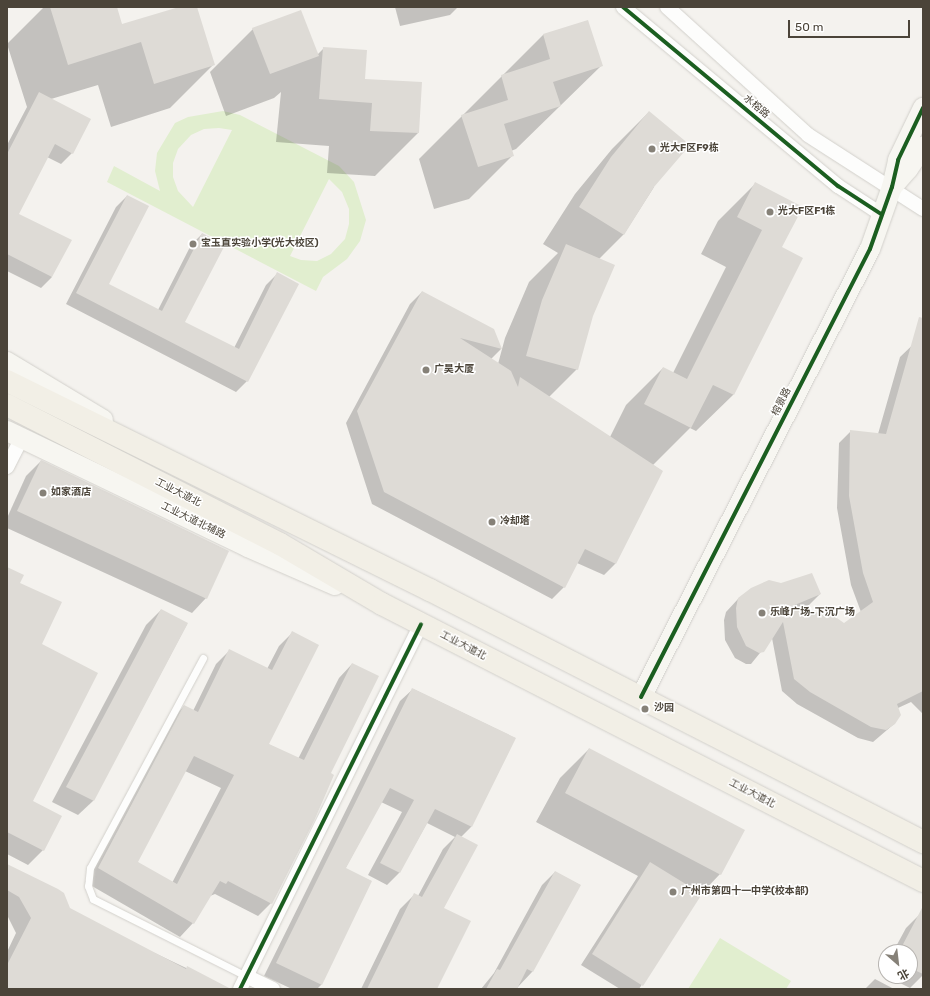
<!DOCTYPE html>
<html>
<head>
<meta charset="utf-8">
<style>
	body { margin:0 }
	#map { position:relative; width:930px; height:996px; overflow:hidden; background:#f4f2ee; font-family:Rubik,"Noto Sans SC",sans-serif }
	div>[style] { position:absolute }
	.green>* { inset:0; background:#e1eecf }
	.shadow>* { inset:0; background:#0003 }
	.building>* { inset:0; background:#dedbd6 }
	.roads { filter:drop-shadow(0 0 1px #d2d0cb) drop-shadow(0 0 1px #d2d0cb) }
	.lane>* { height:7px; margin:-3.5px; padding:0 3.5px; transform-origin:3.5px; border-radius:3.5px; background:#fdfdfc }
	.street>* { height:14px; margin:-7px; padding:0 7px; transform-origin:7px; border-radius:7px; background:#fdfdfc }
	.secondary>* { height:20px; margin:-10px; padding:0 10px; transform-origin:10px; border-radius:10px; background:#f7f6f1 }
	.primary>* { height:22px; margin:-11px; padding:0 11px; transform-origin:11px; border-radius:11px; background:#f2efe6 }
	.cycleway>* { height:4px; margin:-2px; padding:0 2px; transform-origin:2px; border-radius:2px; background:#1b5e20 }
	.dots>* { width:11px; height:11px; translate:-50% -50%; box-sizing:border-box; border:2px solid #fff; border-radius:50% }
	span { translate:-50% -50%; white-space:nowrap; text-align:center; line-height:1.15; -webkit-text-stroke:3px #fff; paint-order:stroke }
	.street-label { font-size:10px; color:#4b4439 }
	.poi-label { font-size:10px; color:#4b4439; font-weight:700 }
	.left { translate:0 -50%; text-align:left }
	.frame { position:absolute; inset:0; border:8px solid #4b4439; pointer-events:none }
	.north { position:absolute; left:878px; top:944px; width:40px; height:40px; box-sizing:border-box; background:#fff; border:1px solid #b7b4b0; border-radius:50%; rotate:152deg; font-size:11px; font-weight:700; line-height:16px; text-align:center; color:#4b4439 }
	.north::after { content:''; display:block; margin:auto; width:14px; height:18px; background:#868178; clip-path:polygon(50% 0,100% 100%,50% 72%,0 100%) }
	.scale { position:absolute; left:788px; top:20px; width:122px; height:18px; box-sizing:border-box; border:2px solid #4b4439; border-top:0; padding-left:5px; font-size:12px; line-height:14px; white-space:nowrap; color:#4b4439; -webkit-text-stroke:3px #fff; paint-order:stroke }
</style>
</head>
<body>
<div id="map">
	<div class="green">
		<i style="clip-path:polygon(evenodd,223px 111px,240px 115px,339px 166px,354px 182px,366px 220px,360px 241px,347px 259px,323px 277px,316px 291px,107px 182px,114px 166px,160px 191px,155px 171px,157px 153px,175px 123px,188px 117px,223px 111px,219px 128px,232px 130px,193px 207px,178px 191px,173px 177px,173px 163px,178px 149px,191px 135px,204px 129px,219px 128px,223px 111px,329px 179px,342px 192px,349px 209px,349px 224px,345px 239px,331px 254px,317px 261px,301px 260px,290px 256px,329px 179px)"></i>
		<i style="clip-path:polygon(720px 938px,791px 981px,786px 989px,688px 989px)"></i>
	</div>
	<div class="shadow">
		<i style="clip-path:polygon(44px 7px,116px 7px,122px 26px,182px 7px,196px 7px,213px 65px,170px 108px,111px 127px,98px 85px,51px 99px,72px 153px,61px 164px,47px 157px,18px 214px,52px 277px,41px 288px,7px 271px,7px 145px,27px 107px,7px 44px)"></i>
		<i style="clip-path:polygon(395px 7px,458px 7px,450px 15px,400px 26px)"></i>
		<i style="clip-path:polygon(587px 21px,601px 66px,516px 149px,511px 151px,513px 155px,469px 199px,434px 209px,419px 159px,543px 35px)"></i>
		<i style="clip-path:polygon(253px 29px,317px 55px,324px 48px,364px 80px,418px 133px,375px 176px,327px 173px,329px 146px,276px 142px,281px 92px,274px 98px,226px 116px,210px 72px)"></i>
		<i style="clip-path:polygon(649px 112px,654px 187px,624px 234px,599px 259px,592px 315px,577px 369px,549px 397px,610px 437px,626px 405px,663px 368px,673px 373px,726px 267px,701px 254px,718px 221px,755px 184px,781px 247px,733px 395px,696px 431px,690px 428px,653px 465px,662px 471px,615px 564px,604px 575px,577px 563px,564px 587px,552px 599px,372px 504px,346px 423px,410px 304px,422px 292px,493px 330px,501px 349px,491px 359px,498px 364px,505px 338px,529px 282px,558px 253px,543px 244px,575px 194px,612px 149px)"></i>
		<i style="clip-path:polygon(127px 196px,107px 285px,158px 310px,191px 245px,202px 234px,183px 323px,234px 348px,266px 285px,277px 274px,247px 381px,236px 392px,66px 304px,116px 207px)"></i>
		<i style="clip-path:polygon(923px 335px,923px 714px,911px 702px,898px 708px,894px 724px,873px 742px,858px 738px,797px 704px,782px 691px,772px 638px,751px 664px,746px 664px,735px 658px,725px 640px,724px 620px,726px 612px,738px 599px,820px 594px,808px 606px,799px 609px,844px 624px,861px 612px,851px 585px,837px 508px,839px 443px,851px 431px,878px 434px,900px 357px)"></i>
		<i style="clip-path:polygon(41px 461px,206px 598px,192px 613px,7px 528px,7px 518px,26px 476px)"></i>
		<i style="clip-path:polygon(7px 568px,19px 584px,41px 645px,31px 801px,43px 850px,28px 865px,7px 854px)"></i>
		<i style="clip-path:polygon(161px 610px,187px 624px,93px 801px,78px 815px,52px 802px,146px 625px)"></i>
		<i style="clip-path:polygon(evenodd,292px 633px,268px 744px,298px 759px,339px 678px,352px 664px,329px 773px,271px 903px,258px 916px,215px 894px,210px 896px,193px 923px,180px 937px,85px 882px,171px 720px,184px 706px,193px 711px,216px 664px,229px 651px,267px 669px,279px 646px,292px 633px,185px 771px,221px 788px,172px 883px,137px 862px,185px 771px)"></i>
		<i style="clip-path:polygon(413px 689px,515px 738px,471px 827px,461px 837px,442px 908px,436px 989px,361px 989px,400px 909px,414px 895px,418px 896px,443px 849px,455px 837px,427px 823px,399px 873px,387px 885px,368px 875px,402px 812px,381px 802px,345px 869px,371px 881px,321px 985px,317px 989px,292px 989px,264px 976px,400px 701px)"></i>
		<i style="clip-path:polygon(589px 749px,720px 874px,701px 894px,639px 989px,620px 989px,581px 965px,638px 876px,536px 822px,560px 778px)"></i>
		<i style="clip-path:polygon(7px 865px,70px 909px,121px 937px,224px 986px,223px 989px,7px 989px,7px 952px,16px 933px,7px 915px)"></i>
		<i style="clip-path:polygon(555px 872px,580px 885px,532px 972px,516px 989px,481px 989px,494px 973px,542px 885px)"></i>
		<i style="clip-path:polygon(920px 914px,923px 916px,923px 975px,910px 988px,886px 976px,910px 976px,910px 952px,893px 952px,906px 928px)"></i>
		<i style="clip-path:polygon(886px 966px,886px 976px,882px 974px)"></i>
		<i style="clip-path:polygon(875px 979px,894px 989px,865px 989px)"></i>
	</div>
	<div class="building">
		<i style="clip-path:polygon(50px 7px,117px 7px,122px 24px,179px 7px,197px 7px,215px 65px,154px 84px,141px 42px,68px 65px)"></i>
		<i style="clip-path:polygon(301px 10px,319px 56px,270px 74px,252px 28px)"></i>
		<i style="clip-path:polygon(588px 20px,603px 66px,553px 82px,561px 106px,504px 124px,514px 156px,478px 167px,461px 115px,508px 100px,501px 75px,550px 59px,543px 34px)"></i>
		<i style="clip-path:polygon(323px 47px,367px 50px,365px 79px,422px 82px,419px 133px,370px 131px,372px 103px,319px 99px)"></i>
		<i style="clip-path:polygon(39px 92px,91px 119px,73px 154px,55px 144px,19px 214px,72px 240px,52px 277px,7px 254px,7px 154px)"></i>
		<i style="clip-path:polygon(649px 111px,690px 145px,654px 187px,624px 235px,579px 207px,611px 157px)"></i>
		<i style="clip-path:polygon(755px 182px,803px 207px,782px 247px,803px 258px,734px 395px,713px 385px,691px 428px,644px 404px,663px 367px,687px 379px,714px 325px,762px 230px,737px 217px)"></i>
		<i style="clip-path:polygon(127px 195px,149px 206px,109px 284px,162px 311px,202px 233px,225px 245px,185px 322px,239px 349px,277px 272px,299px 284px,248px 382px,76px 293px)"></i>
		<i style="clip-path:polygon(566px 244px,615px 265px,593px 316px,578px 370px,526px 356px,542px 300px)"></i>
		<i style="clip-path:polygon(422px 291px,494px 329px,502px 349px,460px 338px,511px 371px,518px 387px,520px 377px,663px 471px,616px 564px,585px 549px,565px 588px,384px 492px,357px 411px)"></i>
		<i style="clip-path:polygon(919px 317px,923px 318px,923px 691px,897px 704px,901px 715px,895px 724px,886px 730px,871px 727px,810px 692px,794px 679px,783px 622px,764px 652px,759px 653px,746px 646px,737px 627px,736px 608px,738px 598px,751px 588px,769px 580px,781px 583px,812px 573px,821px 594px,790px 607px,834px 616px,844px 623px,873px 602px,863px 573px,849px 496px,850px 430px,886px 434px)"></i>
		<i style="clip-path:polygon(41px 460px,229px 551px,207px 599px,17px 511px)"></i>
		<i style="clip-path:polygon(7px 567px,24px 575px,20px 583px,62px 602px,42px 644px,98px 673px,33px 801px,62px 816px,44px 851px,7px 832px)"></i>
		<i style="clip-path:polygon(161px 609px,188px 623px,94px 801px,66px 787px)"></i>
		<i style="clip-path:polygon(evenodd,292px 631px,319px 645px,269px 744px,304px 760px,352px 663px,379px 676px,331px 773px,334px 775px,314px 821px,272px 904px,228px 881px,226px 884px,220px 881px,194px 924px,98px 868px,184px 705px,198px 712px,229px 649px,272px 670px,292px 631px,194px 756px,234px 775px,177px 884px,138px 862px,194px 756px)"></i>
		<i style="clip-path:polygon(412px 688px,516px 738px,472px 827px,435px 809px,400px 873px,380px 863px,414px 800px,390px 788px,346px 868px,372px 881px,322px 985px,276px 963px)"></i>
		<i style="clip-path:polygon(589px 748px,745px 830px,721px 875px,565px 793px)"></i>
		<i style="clip-path:polygon(457px 834px,478px 845px,444px 908px,471px 921px,437px 989px,367px 989px,414px 893px,422px 897px)"></i>
		<i style="clip-path:polygon(650px 862px,702px 894px,643px 986px,592px 954px)"></i>
		<i style="clip-path:polygon(7px 864px,58px 889px,64px 893px,70px 908px,186px 969px,187px 966px,231px 989px,7px 989px,7px 965px,31px 918px,19px 897px,7px 890px)"></i>
		<i style="clip-path:polygon(555px 871px,581px 885px,533px 972px,527px 969px,517px 989px,486px 989px,497px 969px,500px 970px)"></i>
		<i style="clip-path:polygon(923px 906px,923px 974px,910px 968px,910px 952px,899px 952px)"></i>
	</div>
	<div class="roads">
		<div class="lane">
			<i style="left:203px;top:658px;width:238px;rotate:118.3deg"></i>
			<i style="left:90px;top:868px;width:18px;rotate:96deg"></i>
			<i style="left:88px;top:886px;width:14px;rotate:69deg"></i>
			<i style="left:93px;top:899px;width:171px;rotate:26.7deg"></i>
		</div>
		<div class="street">
			<i style="left:623px;top:7px;width:280px;rotate:39.8deg"></i>
			<i style="left:838px;top:186px;width:51px;rotate:33.1deg"></i>
			<i style="left:667px;top:7px;width:190px;rotate:42.2deg"></i>
			<i style="left:808px;top:135px;width:137px;rotate:32.8deg"></i>
			<i style="left:7px;top:467px;width:33px;rotate:-63deg"></i>
			<i style="left:246px;top:976px;width:30px;rotate:26deg"></i>
			<i style="left:240px;top:989px;width:407px;rotate:-63.6deg"></i>
		</div>
		<div class="secondary">
			<i style="left:893px;top:186px;width:23px;rotate:-49deg"></i>
			<i style="left:908px;top:169px;width:27px;rotate:-56deg"></i>
			<i style="left:7px;top:362px;width:112px;rotate:31.1deg"></i>
			<i style="left:7px;top:431px;width:267px;rotate:25.7deg"></i>
			<i style="left:248px;top:547px;width:95px;rotate:23.6deg"></i>
			<i style="left:641px;top:697px;width:503px;rotate:-62.93deg"></i>
			<i style="left:870px;top:249px;width:66px;rotate:-70.5deg"></i>
			<i style="left:892px;top:187px;width:28px;rotate:-77deg"></i>
			<i style="left:898px;top:160px;width:58px;rotate:-64.3deg"></i>
		</div>
		<div class="primary">
			<i style="left:7px;top:381px;width:472px;rotate:26.3deg"></i>
			<i style="left:430px;top:590px;width:554px;rotate:27.07deg"></i>
			<i style="left:7px;top:405px;width:306px;rotate:27deg"></i>
			<i style="left:280px;top:544px;width:118px;rotate:30.5deg"></i>
			<i style="left:382px;top:604px;width:608px;rotate:27.11deg"></i>
		</div>
	</div>
	<div class="cycleway">
		<i style="left:623px;top:7px;width:280px;rotate:39.8deg"></i>
		<i style="left:838px;top:186px;width:51px;rotate:33.1deg"></i>
		<i style="left:641px;top:697px;width:503px;rotate:-62.93deg"></i>
		<i style="left:870px;top:249px;width:66px;rotate:-70.5deg"></i>
		<i style="left:892px;top:187px;width:28px;rotate:-77deg"></i>
		<i style="left:898px;top:160px;width:58px;rotate:-64.3deg"></i>
		<i style="left:240px;top:989px;width:407px;rotate:-63.6deg"></i>
	</div>
	<div class="dots">
		<i style="left:652px;top:149px;background:#868178"></i>
		<i style="left:770px;top:212px;background:#868178"></i>
		<i style="left:193px;top:244px;background:#868178"></i>
		<i style="left:426px;top:370px;background:#868178"></i>
		<i style="left:43px;top:493px;background:#868178"></i>
		<i style="left:492px;top:522px;background:#868178"></i>
		<i style="left:762px;top:613px;background:#868178"></i>
		<i style="left:645px;top:709px;background:#868178"></i>
		<i style="left:673px;top:892px;background:#868178"></i>
	</div>
	<div class="street-label">
		<span style="left:756px;top:107px;rotate:40deg">水榕路</span>
		<span style="left:782px;top:402px;rotate:-63deg">榕景路</span>
		<span style="left:178px;top:493px;rotate:27deg">工业大道北</span>
		<span style="left:193px;top:521px;rotate:26deg">工业大道北辅路</span>
		<span style="left:463px;top:646px;rotate:27deg">工业大道北</span>
		<span style="left:752px;top:794px;rotate:27deg">工业大道北</span>
	</div>
	<div class="poi-label">
		<span class="left" style="left:660px;top:149px">光大F区F9栋</span>
		<span class="left" style="left:778px;top:212px">光大F区F1栋</span>
		<span class="left" style="left:201px;top:244px">宝玉直实验小学(光大校区)</span>
		<span class="left" style="left:434px;top:370px">广昊大厦</span>
		<span class="left" style="left:51px;top:493px">如家酒店</span>
		<span class="left" style="left:500px;top:522px">冷却塔</span>
		<span class="left" style="left:770px;top:613px">乐峰广场-下沉广场</span>
		<span class="left" style="left:654px;top:709px">沙园</span>
		<span class="left" style="left:681px;top:892px">广州市第四十一中学(校本部)</span>
	</div>
	<div class="frame"></div>
	<div class="north">北</div>
	<div class="scale">50 m</div>
</div>
</body>
</html>
